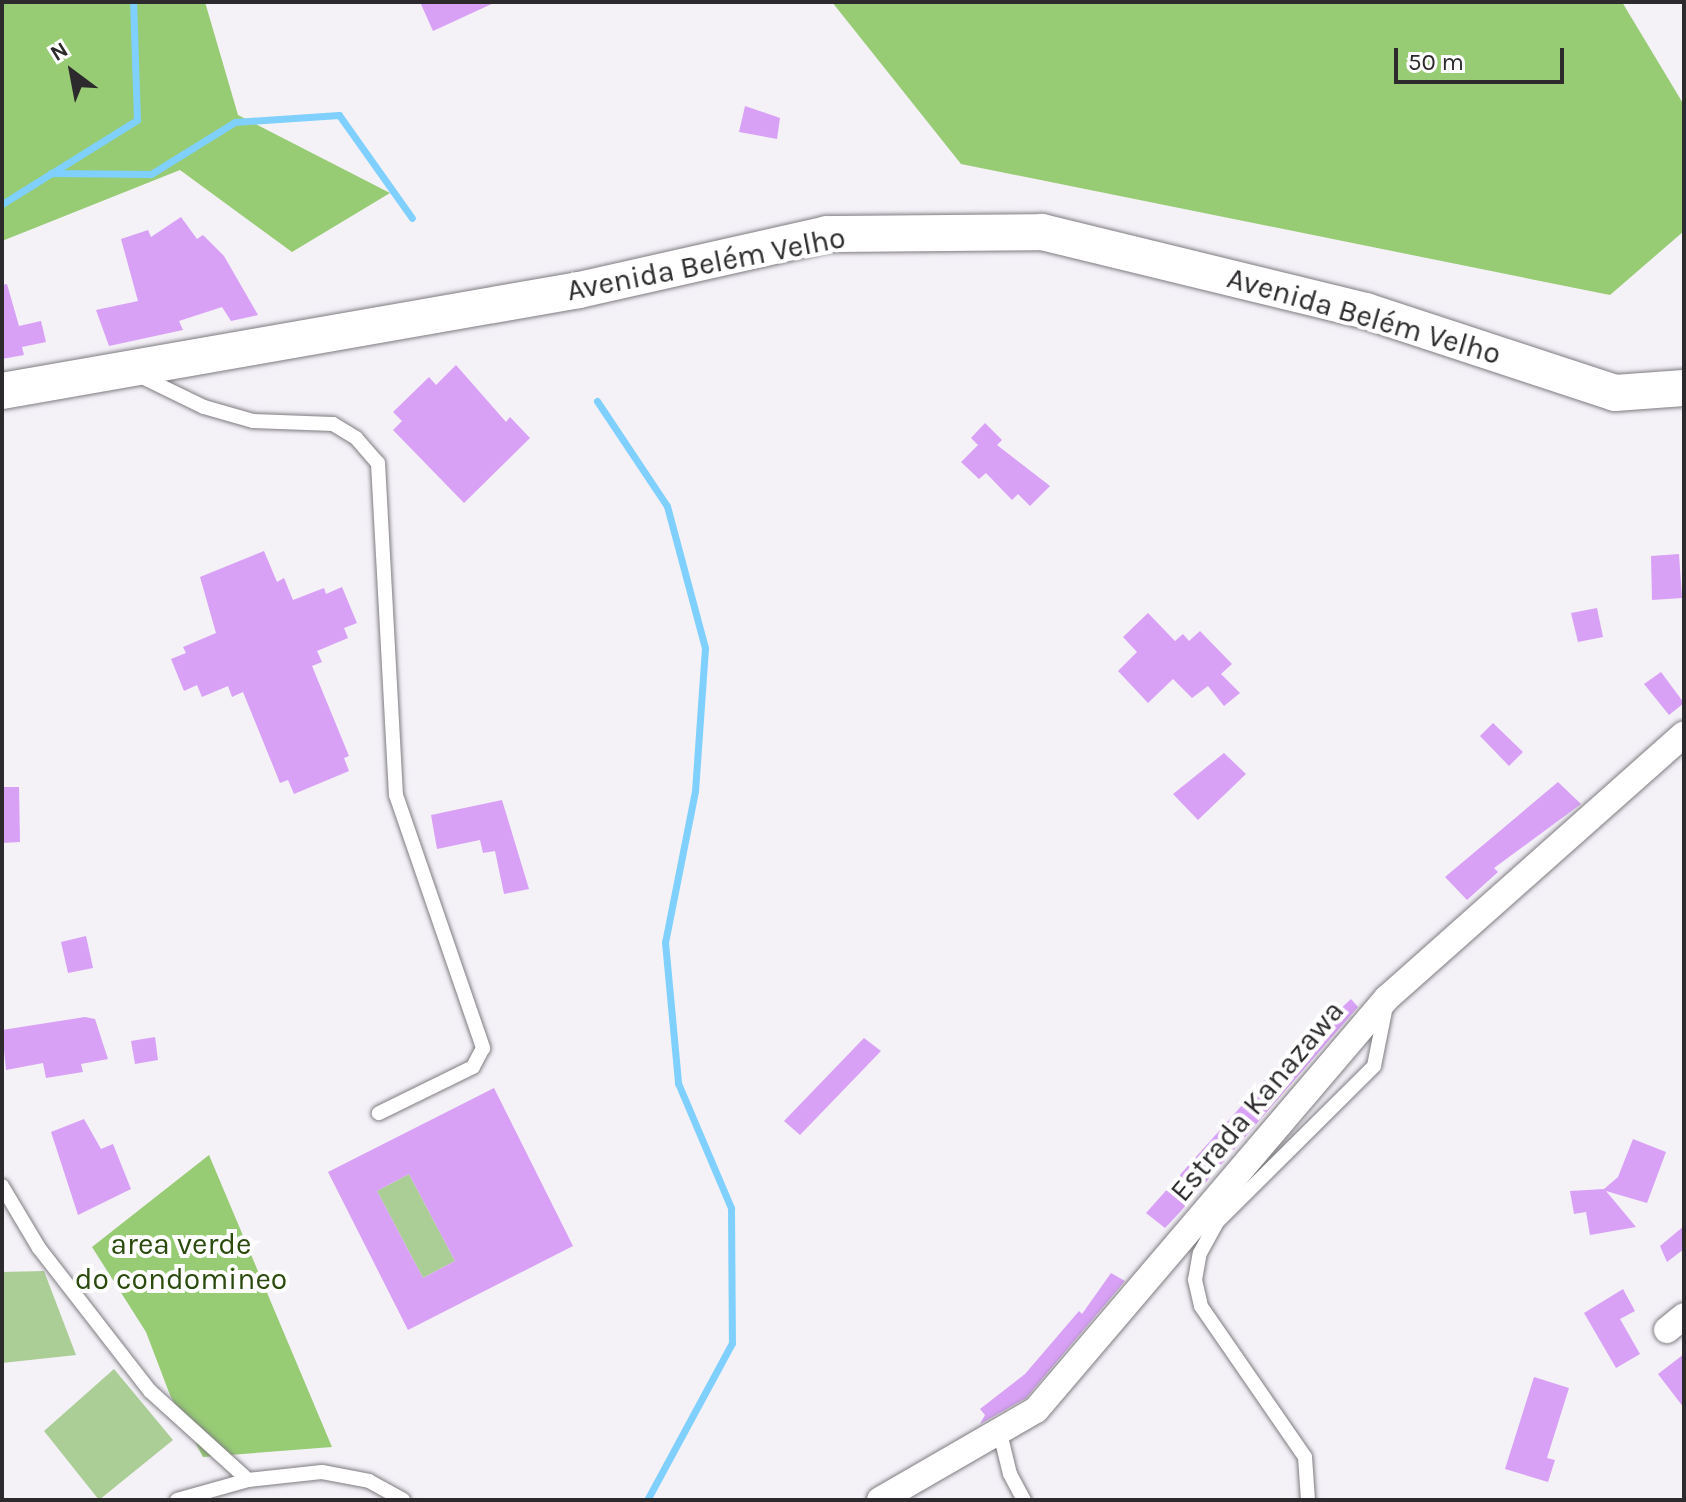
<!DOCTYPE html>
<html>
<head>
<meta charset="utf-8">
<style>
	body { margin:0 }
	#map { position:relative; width:1686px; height:1502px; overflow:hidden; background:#f4f1f7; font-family:Karla,sans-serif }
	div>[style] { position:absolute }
	.green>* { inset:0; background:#abcd96 }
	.forest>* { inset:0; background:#97cb74 }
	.stream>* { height:7px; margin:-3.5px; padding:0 3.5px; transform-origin:3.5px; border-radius:3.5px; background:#7fd0fe }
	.building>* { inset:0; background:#d8a1f5 }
	.roads { filter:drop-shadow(0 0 2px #7f7c81) drop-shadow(0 0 2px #7f7c81) }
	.service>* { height:14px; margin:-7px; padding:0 7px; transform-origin:7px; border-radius:7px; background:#fff }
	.minor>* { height:26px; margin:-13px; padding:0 13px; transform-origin:13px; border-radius:13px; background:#fff }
	.secondary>* { height:36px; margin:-18px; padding:0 18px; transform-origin:18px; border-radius:18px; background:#fff }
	span { translate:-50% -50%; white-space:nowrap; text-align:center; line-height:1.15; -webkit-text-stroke:8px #fff; paint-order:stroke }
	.street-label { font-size:30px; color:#2c2a2c }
	.park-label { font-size:30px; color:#2b4b0e }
	.frame { position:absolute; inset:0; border:4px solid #2c2a2c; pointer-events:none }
	.north { position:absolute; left:32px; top:32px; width:80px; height:80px; -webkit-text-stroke:6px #fff; paint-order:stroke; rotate:328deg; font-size:22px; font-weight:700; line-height:32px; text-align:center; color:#2c2a2c }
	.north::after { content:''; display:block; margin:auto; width:28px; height:36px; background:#2c2a2c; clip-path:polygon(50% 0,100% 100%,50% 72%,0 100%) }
	.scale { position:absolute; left:1394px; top:48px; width:170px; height:36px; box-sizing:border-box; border:4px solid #2c2a2c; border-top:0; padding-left:10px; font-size:24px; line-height:28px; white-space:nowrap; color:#2c2a2c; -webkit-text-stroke:6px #fff; paint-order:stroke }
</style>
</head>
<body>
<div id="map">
	<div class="green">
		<i style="clip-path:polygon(409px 1174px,455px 1261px,423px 1278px,377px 1191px)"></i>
		<i style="clip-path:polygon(44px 1271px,76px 1355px,2px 1363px,2px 1272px)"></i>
		<i style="clip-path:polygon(114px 1369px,173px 1440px,99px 1500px,44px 1431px)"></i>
	</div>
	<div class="forest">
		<i style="clip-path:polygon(2px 2px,205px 2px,238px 115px,390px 193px,292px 252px,180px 170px,2px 241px)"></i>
		<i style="clip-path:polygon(832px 2px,1622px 2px,1684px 105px,1684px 231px,1610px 295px,961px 164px)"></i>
		<i style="clip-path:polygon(209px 1155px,332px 1447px,203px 1457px,170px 1395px,146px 1332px,92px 1247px)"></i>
	</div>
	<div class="stream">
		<i style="left:51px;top:173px;width:100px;rotate:0.6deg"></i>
		<i style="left:151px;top:174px;width:99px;rotate:-31.8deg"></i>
		<i style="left:235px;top:122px;width:104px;rotate:-3.9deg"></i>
		<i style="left:339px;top:115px;width:126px;rotate:54.7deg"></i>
		<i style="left:2px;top:204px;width:159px;rotate:-31.9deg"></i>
		<i style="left:137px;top:120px;width:118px;rotate:-91.9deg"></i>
		<i style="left:597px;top:401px;width:126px;rotate:56.3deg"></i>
		<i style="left:667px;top:506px;width:147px;rotate:75deg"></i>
		<i style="left:705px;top:648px;width:143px;rotate:94deg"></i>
		<i style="left:695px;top:791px;width:154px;rotate:101.2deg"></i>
		<i style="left:665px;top:942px;width:142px;rotate:84.7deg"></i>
		<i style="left:678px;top:1083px;width:136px;rotate:67deg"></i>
		<i style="left:731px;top:1208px;width:135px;rotate:89.6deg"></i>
		<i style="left:732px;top:1343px;width:179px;rotate:118.4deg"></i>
	</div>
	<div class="building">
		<i style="clip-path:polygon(420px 2px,496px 2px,433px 31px)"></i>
		<i style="clip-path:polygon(745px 106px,780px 118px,777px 139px,739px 132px)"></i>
		<i style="clip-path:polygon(181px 217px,197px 239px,203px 235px,224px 256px,258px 315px,231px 321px,222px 307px,179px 321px,183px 330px,109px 346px,96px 310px,138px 301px,121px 239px,148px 230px,151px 237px)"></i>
		<i style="clip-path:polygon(7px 284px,19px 326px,41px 321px,46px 342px,22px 347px,24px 355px,2px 359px,2px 285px)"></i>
		<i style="clip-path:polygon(456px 365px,506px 422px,510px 417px,530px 438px,464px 503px,393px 430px,402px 421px,393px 412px,429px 377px,436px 385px)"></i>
		<i style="clip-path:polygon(985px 423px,1002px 440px,997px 445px,1050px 486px,1030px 506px,1018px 494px,1012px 500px,986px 473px,979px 479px,961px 462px,978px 445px,971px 438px)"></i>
		<i style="clip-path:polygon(264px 551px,277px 582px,284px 578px,293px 600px,324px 588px,326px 594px,342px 587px,357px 623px,344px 628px,348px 638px,317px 651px,322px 662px,312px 666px,349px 756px,344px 758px,349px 771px,294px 794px,288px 780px,280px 783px,243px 692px,232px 697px,228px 686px,202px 697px,197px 685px,184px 691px,171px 659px,186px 653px,183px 647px,216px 633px,200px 577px)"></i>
		<i style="clip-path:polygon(1679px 554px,1682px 598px,1652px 600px,1651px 556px)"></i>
		<i style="clip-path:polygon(1597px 608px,1603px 637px,1578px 642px,1571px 613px)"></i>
		<i style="clip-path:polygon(1148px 613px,1175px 641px,1183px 634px,1189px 641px,1200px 631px,1232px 664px,1221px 674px,1240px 693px,1224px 706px,1208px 686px,1192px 698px,1173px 679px,1148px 703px,1118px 671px,1137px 652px,1123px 637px)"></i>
		<i style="clip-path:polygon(1661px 672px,1684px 703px,1669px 715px,1644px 684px)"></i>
		<i style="clip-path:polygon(1493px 723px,1523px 752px,1509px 766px,1480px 736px)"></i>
		<i style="clip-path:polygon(1224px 753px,1246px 774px,1198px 820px,1173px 794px)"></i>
		<i style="clip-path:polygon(1558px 782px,1581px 804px,1494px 868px,1498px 872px,1467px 900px,1445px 877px)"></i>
		<i style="clip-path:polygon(2px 787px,19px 787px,20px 842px,2px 843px)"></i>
		<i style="clip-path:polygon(502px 800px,529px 889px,504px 894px,495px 851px,483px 853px,480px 840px,437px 849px,431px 815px)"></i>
		<i style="clip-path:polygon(86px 936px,93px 968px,68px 973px,61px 942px)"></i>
		<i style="clip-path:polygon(1351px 999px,1358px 1007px,1180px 1212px,1165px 1228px,1146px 1213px,1268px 1076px)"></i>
		<i style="clip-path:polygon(85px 1017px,95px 1019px,108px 1059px,81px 1064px,83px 1072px,46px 1078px,43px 1063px,6px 1070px,2px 1030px)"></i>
		<i style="clip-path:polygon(155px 1037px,158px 1060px,135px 1064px,131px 1041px)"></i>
		<i style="clip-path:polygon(864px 1038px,881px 1051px,800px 1135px,784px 1121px)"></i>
		<i style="clip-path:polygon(evenodd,494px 1088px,573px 1246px,408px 1330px,328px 1172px,494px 1088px,409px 1174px,455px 1261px,423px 1278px,377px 1191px,409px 1174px)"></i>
		<i style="clip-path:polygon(84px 1119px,101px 1149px,113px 1144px,131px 1189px,78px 1215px,51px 1132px)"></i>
		<i style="clip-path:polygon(1633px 1139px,1666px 1152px,1647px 1203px,1606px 1191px,1636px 1227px,1590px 1235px,1586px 1212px,1574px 1214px,1570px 1191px,1604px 1189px,1618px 1177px)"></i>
		<i style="clip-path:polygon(1684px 1226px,1684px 1249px,1667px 1262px,1660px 1246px)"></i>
		<i style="clip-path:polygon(1111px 1273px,1125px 1281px,1026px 1398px,980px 1424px,985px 1415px,980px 1409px,1025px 1374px,1079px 1311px,1082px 1314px)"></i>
		<i style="clip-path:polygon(1623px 1289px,1635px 1311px,1620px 1319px,1640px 1354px,1616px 1368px,1584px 1313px)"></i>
		<i style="clip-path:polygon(1684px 1354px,1684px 1408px,1658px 1374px)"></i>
		<i style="clip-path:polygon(1534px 1377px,1569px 1388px,1547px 1458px,1555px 1460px,1548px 1482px,1505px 1469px)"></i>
	</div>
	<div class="roads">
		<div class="service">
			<i style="left:138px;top:375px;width:73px;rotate:25.9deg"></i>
			<i style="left:204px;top:407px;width:51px;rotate:15.9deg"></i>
			<i style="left:253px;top:421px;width:80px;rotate:2.1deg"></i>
			<i style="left:333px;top:424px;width:27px;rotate:31deg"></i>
			<i style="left:356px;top:438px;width:33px;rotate:49deg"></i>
			<i style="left:378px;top:463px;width:332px;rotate:86.9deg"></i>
			<i style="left:396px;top:795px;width:268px;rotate:71deg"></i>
			<i style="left:483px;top:1048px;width:21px;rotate:118deg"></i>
			<i style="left:473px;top:1067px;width:105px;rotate:153.9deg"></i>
			<i style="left:2px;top:1186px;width:72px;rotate:59.2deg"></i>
			<i style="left:39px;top:1248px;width:181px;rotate:52.2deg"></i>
			<i style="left:150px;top:1391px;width:132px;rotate:42.2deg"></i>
			<i style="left:1000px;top:1433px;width:42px;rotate:76.3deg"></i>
			<i style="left:1010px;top:1474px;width:30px;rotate:62deg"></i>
			<i style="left:177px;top:1500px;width:74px;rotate:-15.7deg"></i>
			<i style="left:248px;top:1480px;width:74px;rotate:-6.2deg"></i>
			<i style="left:322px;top:1472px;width:48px;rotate:10.8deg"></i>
			<i style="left:369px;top:1481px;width:39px;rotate:29deg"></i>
			<i style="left:1308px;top:1500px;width:43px;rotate:-94deg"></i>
			<i style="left:1305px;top:1457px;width:183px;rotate:-124.6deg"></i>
			<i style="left:1201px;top:1306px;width:27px;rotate:-103deg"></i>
			<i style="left:1195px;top:1280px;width:27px;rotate:-80deg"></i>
			<i style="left:1200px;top:1253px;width:35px;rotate:-61deg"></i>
			<i style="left:1217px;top:1222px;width:221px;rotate:-44.8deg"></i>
			<i style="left:1374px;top:1066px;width:61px;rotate:-78.7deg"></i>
		</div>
		<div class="minor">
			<i style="left:1667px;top:1330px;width:22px;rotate:-39deg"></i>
			<i style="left:880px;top:1500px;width:180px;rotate:-30deg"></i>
			<i style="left:1036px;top:1410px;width:541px;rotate:-49.57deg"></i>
			<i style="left:1387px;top:998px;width:397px;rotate:-41.6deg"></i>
		</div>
		<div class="secondary">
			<i style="left:2px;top:391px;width:586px;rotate:-9.93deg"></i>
			<i style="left:579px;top:290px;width:254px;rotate:-12.7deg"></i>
			<i style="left:827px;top:234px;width:215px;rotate:-0.5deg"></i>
			<i style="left:1042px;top:232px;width:333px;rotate:13.7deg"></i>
			<i style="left:1366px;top:311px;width:262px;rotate:18.2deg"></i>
			<i style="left:1615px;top:393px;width:69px;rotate:-4.1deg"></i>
		</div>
	</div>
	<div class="street-label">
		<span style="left:706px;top:264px;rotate:-11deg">Avenida Belém Velho</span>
		<span style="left:1364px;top:316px;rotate:16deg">Avenida Belém Velho</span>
		<span style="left:1257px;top:1101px;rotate:-50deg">Estrada Kanazawa</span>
	</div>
	<div class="park-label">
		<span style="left:181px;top:1261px">area verde<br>do condomineo</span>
	</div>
	<div class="frame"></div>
	<div class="north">N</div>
	<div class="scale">50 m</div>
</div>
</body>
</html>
